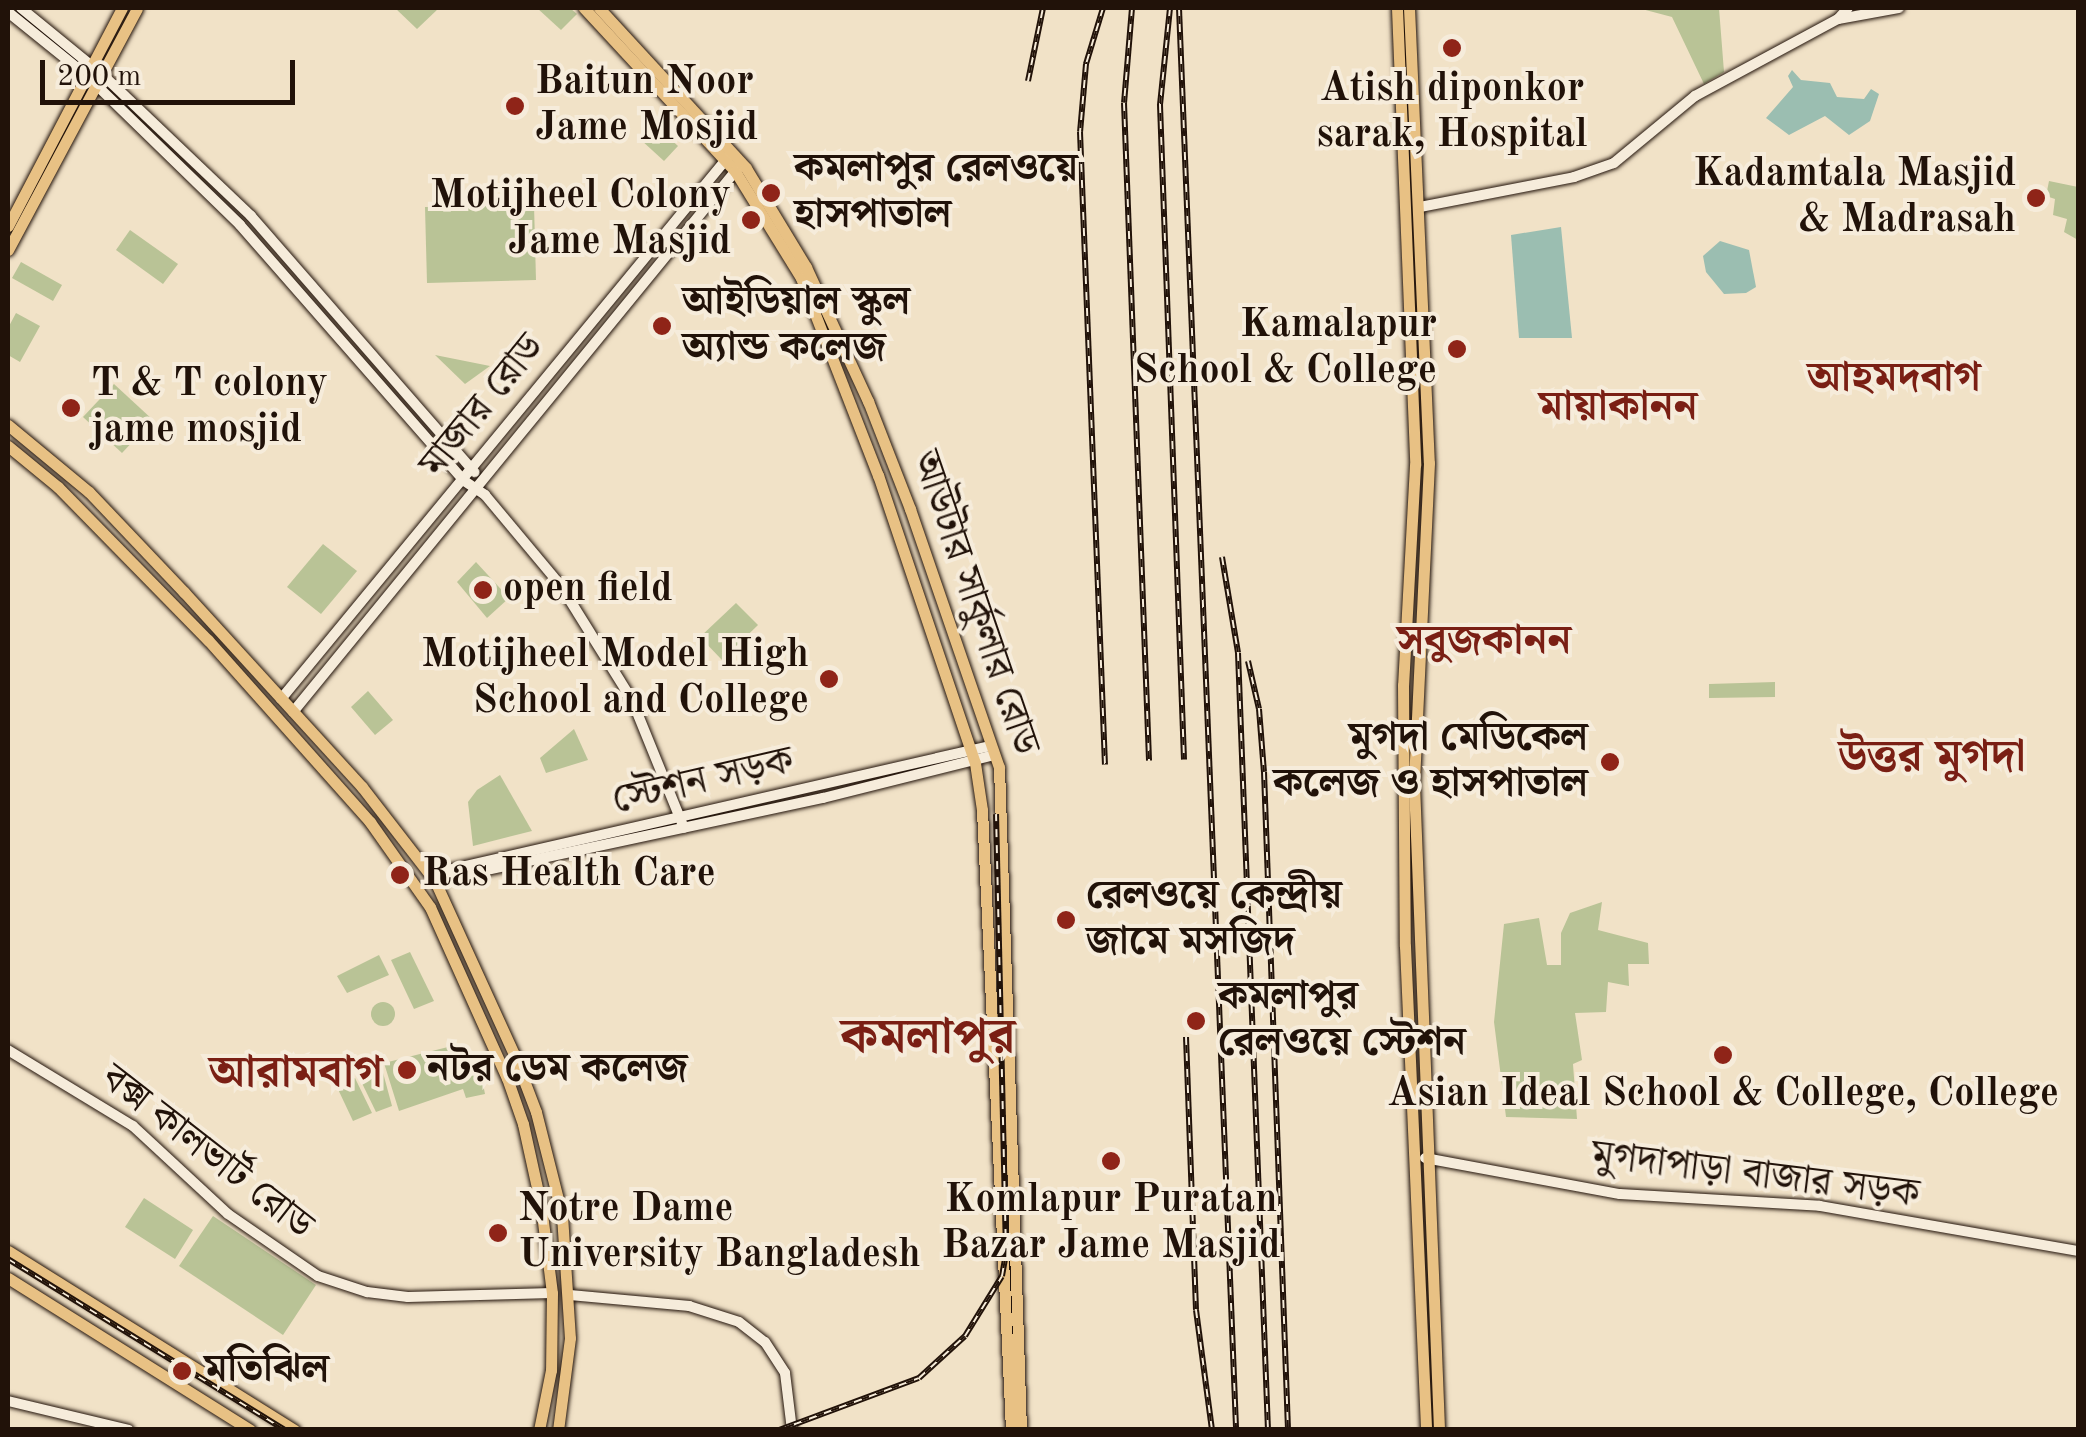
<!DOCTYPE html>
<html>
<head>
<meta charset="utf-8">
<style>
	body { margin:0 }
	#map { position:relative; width:2086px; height:1437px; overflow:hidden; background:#f1e2c7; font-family:"Old Standard TT","Noto Serif Bengali",serif }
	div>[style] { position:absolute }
	.green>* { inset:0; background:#b9c396 }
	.round { border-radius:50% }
	.water>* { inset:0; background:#9bbeb1 }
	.roads { filter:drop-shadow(0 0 2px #211209) drop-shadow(0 0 2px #211209) }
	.secondary>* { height:10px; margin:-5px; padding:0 5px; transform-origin:5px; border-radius:5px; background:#f6ecdb }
	.primary>* { height:11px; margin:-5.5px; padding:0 5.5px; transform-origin:5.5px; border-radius:5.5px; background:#e8c184 }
	.rail>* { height:6px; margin-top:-3px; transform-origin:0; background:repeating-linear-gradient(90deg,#f6ecdb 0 8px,#211209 0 16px); box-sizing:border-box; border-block:2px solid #211209 }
	.dots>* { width:28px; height:28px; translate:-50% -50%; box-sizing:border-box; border:5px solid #f6ecdb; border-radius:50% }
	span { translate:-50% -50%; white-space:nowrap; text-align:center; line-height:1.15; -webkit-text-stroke:8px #f6ecdb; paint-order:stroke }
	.poi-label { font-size:40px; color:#211209; font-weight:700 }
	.left { translate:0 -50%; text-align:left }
	.right { translate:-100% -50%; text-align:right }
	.street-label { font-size:40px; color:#211209 }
	.neighbourhood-label { font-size:42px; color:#7a1f14; font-weight:700 }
	.quarter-label { font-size:45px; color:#7a1f14; font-weight:700 }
	.district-label { font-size:50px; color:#7a1f14; font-weight:700 }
	.frame { position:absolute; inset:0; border:10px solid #211209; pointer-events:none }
	.scale { position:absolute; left:40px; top:60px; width:255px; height:45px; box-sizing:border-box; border:5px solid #211209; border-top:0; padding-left:12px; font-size:30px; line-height:35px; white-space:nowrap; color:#211209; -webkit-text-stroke:8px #f6ecdb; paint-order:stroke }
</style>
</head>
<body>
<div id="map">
	<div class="green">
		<i style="clip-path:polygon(395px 8px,439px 8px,417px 29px)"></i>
		<i style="clip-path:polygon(537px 8px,570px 8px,577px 14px,561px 30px)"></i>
		<i style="clip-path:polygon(1638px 8px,1719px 8px,1724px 72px,1704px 84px,1672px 17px)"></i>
		<i style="clip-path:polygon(655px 125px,678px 146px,664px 161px,641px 140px)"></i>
		<i style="clip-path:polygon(2049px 181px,2078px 187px,2078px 240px,2064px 232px,2067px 219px,2053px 215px,2055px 199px,2046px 196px)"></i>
		<i style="clip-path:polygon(534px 205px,536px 280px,427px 283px,425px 207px)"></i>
		<i style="clip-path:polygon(130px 230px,178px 264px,163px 284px,116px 250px)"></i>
		<i style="clip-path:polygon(21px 262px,62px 285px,53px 301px,12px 278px)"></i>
		<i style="clip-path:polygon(16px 313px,40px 326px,20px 362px,8px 355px,8px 328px)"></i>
		<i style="clip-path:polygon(435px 355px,490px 366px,465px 384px)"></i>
		<i style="clip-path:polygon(114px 384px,153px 420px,122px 453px,83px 417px)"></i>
		<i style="clip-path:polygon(323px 544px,357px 571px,321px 614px,287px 587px)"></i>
		<i style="clip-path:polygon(476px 562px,509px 598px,487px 618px,457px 582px)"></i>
		<i style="clip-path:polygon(736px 603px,758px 625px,722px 660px,700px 637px)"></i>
		<i style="clip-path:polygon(1775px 682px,1775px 697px,1709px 698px,1709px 684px)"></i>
		<i style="clip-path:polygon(368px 691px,393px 720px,375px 735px,351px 707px)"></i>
		<i style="clip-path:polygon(574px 729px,588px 760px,546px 773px,540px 758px)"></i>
		<i style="clip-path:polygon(500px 775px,532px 831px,473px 846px,468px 802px,477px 790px)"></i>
		<i style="clip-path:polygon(1602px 902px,1598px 930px,1648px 943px,1649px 964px,1628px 964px,1629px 986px,1608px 982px,1606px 1012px,1575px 1013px,1582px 1060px,1573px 1064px,1577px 1119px,1506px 1117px,1494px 1022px,1504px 924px,1539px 918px,1547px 965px,1561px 965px,1561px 933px,1570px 913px)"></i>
		<i style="clip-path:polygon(410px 952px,434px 1001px,414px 1009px,391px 960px)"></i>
		<i style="clip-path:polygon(379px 955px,389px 975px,347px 993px,337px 976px)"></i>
		<i class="round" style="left:371px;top:1002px;width:24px;height:24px"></i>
		<i style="clip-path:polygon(452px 1046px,460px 1074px,480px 1069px,485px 1094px,466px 1098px,463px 1089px,399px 1111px,384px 1063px)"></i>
		<i style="clip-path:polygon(382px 1069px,392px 1106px,376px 1112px,359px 1077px)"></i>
		<i style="clip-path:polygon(355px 1078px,372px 1113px,353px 1121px,336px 1085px)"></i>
		<i style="clip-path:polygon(144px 1198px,193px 1230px,175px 1259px,125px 1227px)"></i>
		<i style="clip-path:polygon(213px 1216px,316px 1285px,283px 1335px,179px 1266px)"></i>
	</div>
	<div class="water">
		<i style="clip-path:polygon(1792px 70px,1801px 80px,1830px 83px,1837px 97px,1864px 99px,1871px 89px,1879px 94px,1870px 121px,1849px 135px,1825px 116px,1789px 135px,1766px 118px,1793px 87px,1788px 76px)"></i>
		<i style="clip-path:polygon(1561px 227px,1572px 338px,1519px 338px,1511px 235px)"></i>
		<i style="clip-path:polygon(1720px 241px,1749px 250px,1756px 287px,1746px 293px,1724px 294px,1706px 272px,1703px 256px)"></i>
	</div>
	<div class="roads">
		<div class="secondary">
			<i style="left:21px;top:8px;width:106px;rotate:39.3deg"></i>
			<i style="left:103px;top:75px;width:204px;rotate:43.6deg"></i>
			<i style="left:251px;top:216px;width:340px;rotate:48.9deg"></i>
			<i style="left:8px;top:12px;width:100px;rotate:38.9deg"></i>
			<i style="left:86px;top:75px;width:215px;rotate:44.2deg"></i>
			<i style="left:240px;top:225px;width:339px;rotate:48.8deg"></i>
			<i style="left:463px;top:480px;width:27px;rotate:34deg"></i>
			<i style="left:485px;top:495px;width:119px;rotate:50.1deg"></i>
			<i style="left:561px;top:586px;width:134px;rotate:58.1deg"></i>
			<i style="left:632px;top:700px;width:138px;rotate:67.9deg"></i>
			<i style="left:1839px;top:19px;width:61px;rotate:-10.4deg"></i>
			<i style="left:1420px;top:207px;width:157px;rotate:-11deg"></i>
			<i style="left:1574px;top:177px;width:42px;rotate:-19.3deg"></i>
			<i style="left:1614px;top:163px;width:105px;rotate:-39.6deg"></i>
			<i style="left:1695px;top:96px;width:162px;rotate:-28.3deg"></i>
			<i style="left:1838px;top:19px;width:15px;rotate:-48deg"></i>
			<i style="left:281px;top:699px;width:704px;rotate:-50.48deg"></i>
			<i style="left:293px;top:712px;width:703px;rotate:-50.72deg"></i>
			<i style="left:430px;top:874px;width:574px;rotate:-12.88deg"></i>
			<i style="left:435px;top:881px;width:397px;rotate:-12.1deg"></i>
			<i style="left:823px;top:798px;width:176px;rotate:-14.1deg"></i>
			<i style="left:8px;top:1050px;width:146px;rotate:31.3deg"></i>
			<i style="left:133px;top:1126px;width:129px;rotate:42.8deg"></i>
			<i style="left:228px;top:1214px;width:109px;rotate:34.6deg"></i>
			<i style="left:318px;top:1276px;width:52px;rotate:18.1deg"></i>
			<i style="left:367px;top:1292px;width:41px;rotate:7deg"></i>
			<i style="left:408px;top:1297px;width:144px;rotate:-1.6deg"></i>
			<i style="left:1425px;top:1158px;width:198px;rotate:10.5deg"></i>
			<i style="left:1620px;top:1194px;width:200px;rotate:3.4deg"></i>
			<i style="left:1820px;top:1206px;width:262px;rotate:9.9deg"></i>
			<i style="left:570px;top:1295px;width:120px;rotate:5.3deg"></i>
			<i style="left:689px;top:1306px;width:52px;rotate:17.7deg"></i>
			<i style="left:739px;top:1322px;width:33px;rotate:38deg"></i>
			<i style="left:765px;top:1342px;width:37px;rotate:57deg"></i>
			<i style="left:785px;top:1373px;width:57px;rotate:83deg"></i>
			<i style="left:8px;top:1401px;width:124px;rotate:13.5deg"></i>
		</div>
		<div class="primary">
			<i style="left:584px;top:8px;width:222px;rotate:47.2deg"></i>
			<i style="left:735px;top:171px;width:126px;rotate:58.3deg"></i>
			<i style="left:801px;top:278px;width:212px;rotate:68.7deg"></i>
			<i style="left:878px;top:475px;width:304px;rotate:71.4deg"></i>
			<i style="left:975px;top:763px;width:48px;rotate:81.5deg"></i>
			<i style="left:982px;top:810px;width:621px;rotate:87.32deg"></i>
			<i style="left:599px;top:8px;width:217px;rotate:47.4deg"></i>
			<i style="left:746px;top:168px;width:116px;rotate:58.8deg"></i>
			<i style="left:806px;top:267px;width:148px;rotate:65.2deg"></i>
			<i style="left:868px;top:401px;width:116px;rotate:68.7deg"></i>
			<i style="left:910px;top:509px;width:273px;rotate:71deg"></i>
			<i style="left:999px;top:767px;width:663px;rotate:88.1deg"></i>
			<i style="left:1397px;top:8px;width:457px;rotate:87.7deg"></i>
			<i style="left:1415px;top:465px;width:220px;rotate:93.1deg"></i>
			<i style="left:1403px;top:685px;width:261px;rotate:89.6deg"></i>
			<i style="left:1405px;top:946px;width:484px;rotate:87.5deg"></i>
			<i style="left:1409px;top:8px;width:455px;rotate:87.5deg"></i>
			<i style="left:1429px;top:463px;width:321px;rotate:92.7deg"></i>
			<i style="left:1414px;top:784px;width:646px;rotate:87.78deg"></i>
			<i style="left:8px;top:226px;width:246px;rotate:-62.4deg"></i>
			<i style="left:8px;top:250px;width:274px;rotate:-61.9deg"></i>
			<i style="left:8px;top:425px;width:105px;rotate:39.6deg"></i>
			<i style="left:89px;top:492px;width:138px;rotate:46.5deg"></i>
			<i style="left:184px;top:592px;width:264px;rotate:47.6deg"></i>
			<i style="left:362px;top:787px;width:119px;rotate:52.2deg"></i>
			<i style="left:435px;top:881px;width:190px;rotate:65.5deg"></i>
			<i style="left:514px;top:1054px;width:62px;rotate:69.2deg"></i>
			<i style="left:536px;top:1112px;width:106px;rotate:75.8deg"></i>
			<i style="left:562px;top:1215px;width:123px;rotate:86.3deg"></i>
			<i style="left:570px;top:1338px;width:93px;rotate:97.4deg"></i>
			<i style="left:8px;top:446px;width:65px;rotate:39.4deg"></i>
			<i style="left:58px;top:487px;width:214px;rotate:45.6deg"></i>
			<i style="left:208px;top:640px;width:244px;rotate:48.3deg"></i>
			<i style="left:370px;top:822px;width:104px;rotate:54.8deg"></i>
			<i style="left:430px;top:907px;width:188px;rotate:65.8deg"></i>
			<i style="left:507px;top:1078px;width:49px;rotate:70.8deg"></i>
			<i style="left:523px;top:1124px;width:84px;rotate:77.6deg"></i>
			<i style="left:541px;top:1206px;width:88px;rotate:82.8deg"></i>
			<i style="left:552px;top:1293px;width:77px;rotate:90.7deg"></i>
			<i style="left:551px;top:1370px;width:61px;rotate:101.3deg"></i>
			<i style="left:8px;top:1251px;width:338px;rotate:32deg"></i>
			<i style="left:8px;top:1278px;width:286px;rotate:32.1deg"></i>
		</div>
	</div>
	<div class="rail">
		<i style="left:1103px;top:8px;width:59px;rotate:106.9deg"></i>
		<i style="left:1086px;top:64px;width:68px;rotate:95deg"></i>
		<i style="left:1080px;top:132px;width:633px;rotate:87.74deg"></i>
		<i style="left:1132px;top:8px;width:95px;rotate:94.8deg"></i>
		<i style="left:1124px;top:103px;width:658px;rotate:87.82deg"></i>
		<i style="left:1170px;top:8px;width:98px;rotate:95.9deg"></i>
		<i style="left:1160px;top:105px;width:655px;rotate:87.9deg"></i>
		<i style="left:1179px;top:8px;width:1423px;rotate:87.7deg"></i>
		<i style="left:1028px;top:81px;width:75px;rotate:-78.4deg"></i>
		<i style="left:1222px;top:557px;width:97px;rotate:80.5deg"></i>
		<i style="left:1238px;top:653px;width:778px;rotate:87.79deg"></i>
		<i style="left:1248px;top:661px;width:49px;rotate:77.1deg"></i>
		<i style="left:1259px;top:709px;width:63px;rotate:85.5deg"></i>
		<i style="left:1264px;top:772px;width:658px;rotate:87.91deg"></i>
		<i style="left:1186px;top:1037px;width:273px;rotate:87.9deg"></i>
		<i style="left:1196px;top:1310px;width:121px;rotate:82.4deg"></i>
		<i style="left:8px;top:1259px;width:326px;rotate:31.7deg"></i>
		<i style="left:779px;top:1430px;width:149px;rotate:-20.4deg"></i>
		<i style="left:919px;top:1378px;width:62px;rotate:-42.4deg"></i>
		<i style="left:965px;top:1336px;width:70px;rotate:-58.3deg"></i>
		<i style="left:1002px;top:1276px;width:23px;rotate:-80deg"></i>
		<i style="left:1006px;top:1253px;width:439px;rotate:-91.3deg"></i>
	</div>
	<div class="dots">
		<i style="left:1452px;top:48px;background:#8f2418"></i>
		<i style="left:515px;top:106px;background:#8f2418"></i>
		<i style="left:771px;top:193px;background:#8f2418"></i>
		<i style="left:2036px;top:198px;background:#8f2418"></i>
		<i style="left:751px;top:220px;background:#8f2418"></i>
		<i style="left:662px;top:326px;background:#8f2418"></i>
		<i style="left:1457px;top:349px;background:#8f2418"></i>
		<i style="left:71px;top:408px;background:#8f2418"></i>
		<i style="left:483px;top:590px;background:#8f2418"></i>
		<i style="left:829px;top:679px;background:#8f2418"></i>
		<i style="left:1610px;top:762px;background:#8f2418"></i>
		<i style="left:400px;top:875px;background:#8f2418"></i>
		<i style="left:1066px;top:920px;background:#8f2418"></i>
		<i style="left:1196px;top:1021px;background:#8f2418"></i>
		<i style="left:1723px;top:1055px;background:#8f2418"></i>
		<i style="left:407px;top:1070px;background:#8f2418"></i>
		<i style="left:1111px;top:1161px;background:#8f2418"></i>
		<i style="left:498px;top:1233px;background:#8f2418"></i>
		<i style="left:182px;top:1371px;background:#8f2418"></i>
	</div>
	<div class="poi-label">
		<span class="left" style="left:535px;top:106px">Baitun Noor<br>Jame Mosjid</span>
		<span style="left:1452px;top:113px">Atish diponkor<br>sarak, Hospital</span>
		<span class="left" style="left:794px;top:193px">কমলাপুর রেলওয়ে<br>হাসপাতাল</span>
		<span class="right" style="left:2016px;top:198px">Kadamtala Masjid<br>&amp; Madrasah</span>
		<span class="right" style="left:731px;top:220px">Motijheel Colony<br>Jame Masjid</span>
		<span class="left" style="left:682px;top:326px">আইডিয়াল স্কুল<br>অ্যান্ড কলেজ</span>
		<span class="right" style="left:1437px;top:349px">Kamalapur<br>School &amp; College</span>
		<span class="left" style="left:91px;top:408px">T &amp; T colony<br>jame mosjid</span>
		<span class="left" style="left:503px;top:590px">open field</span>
		<span class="right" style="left:809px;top:679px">Motijheel Model High<br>School and College</span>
		<span class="right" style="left:1588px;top:762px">মুগদা মেডিকেল<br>কলেজ ও হাসপাতাল</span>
		<span class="left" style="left:422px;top:875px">Ras Health Care</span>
		<span class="left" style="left:1086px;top:920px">রেলওয়ে কেন্দ্রীয়<br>জামে মসজিদ</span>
		<span class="left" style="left:1218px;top:1021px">কমলাপুর<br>রেলওয়ে স্টেশন</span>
		<span class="left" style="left:427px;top:1070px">নটর ডেম কলেজ</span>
		<span style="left:1723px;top:1095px">Asian Ideal School &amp; College, College</span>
		<span style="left:1111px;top:1224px">Komlapur Puratan<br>Bazar Jame Masjid</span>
		<span class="left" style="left:518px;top:1233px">Notre Dame<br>University Bangladesh</span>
		<span class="left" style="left:204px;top:1371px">মতিঝিল</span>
	</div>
	<div class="street-label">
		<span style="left:483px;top:407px;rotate:-51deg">মাজার রোড</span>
		<span style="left:974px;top:603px;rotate:71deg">আউটার সার্কুলার রোড</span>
		<span style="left:703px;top:782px;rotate:-13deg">স্টেশন সড়ক</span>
		<span style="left:206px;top:1153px;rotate:38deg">বক্স কালভার্ট রোড</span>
		<span style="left:1755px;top:1176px;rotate:7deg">মুগদাপাড়া বাজার সড়ক</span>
	</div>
	<div class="neighbourhood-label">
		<span style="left:1894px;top:379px">আহমদবাগ</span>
		<span style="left:1618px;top:408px">মায়াকানন</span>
		<span style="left:1484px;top:642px">সবুজকানন</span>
	</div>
	<div class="quarter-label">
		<span style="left:1932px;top:759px">উত্তর মুগদা</span>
		<span style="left:296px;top:1075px">আরামবাগ</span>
	</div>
	<div class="district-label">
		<span style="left:928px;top:1040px">কমলাপুর</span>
	</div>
	<div class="frame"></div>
	<div class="scale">200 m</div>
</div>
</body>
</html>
